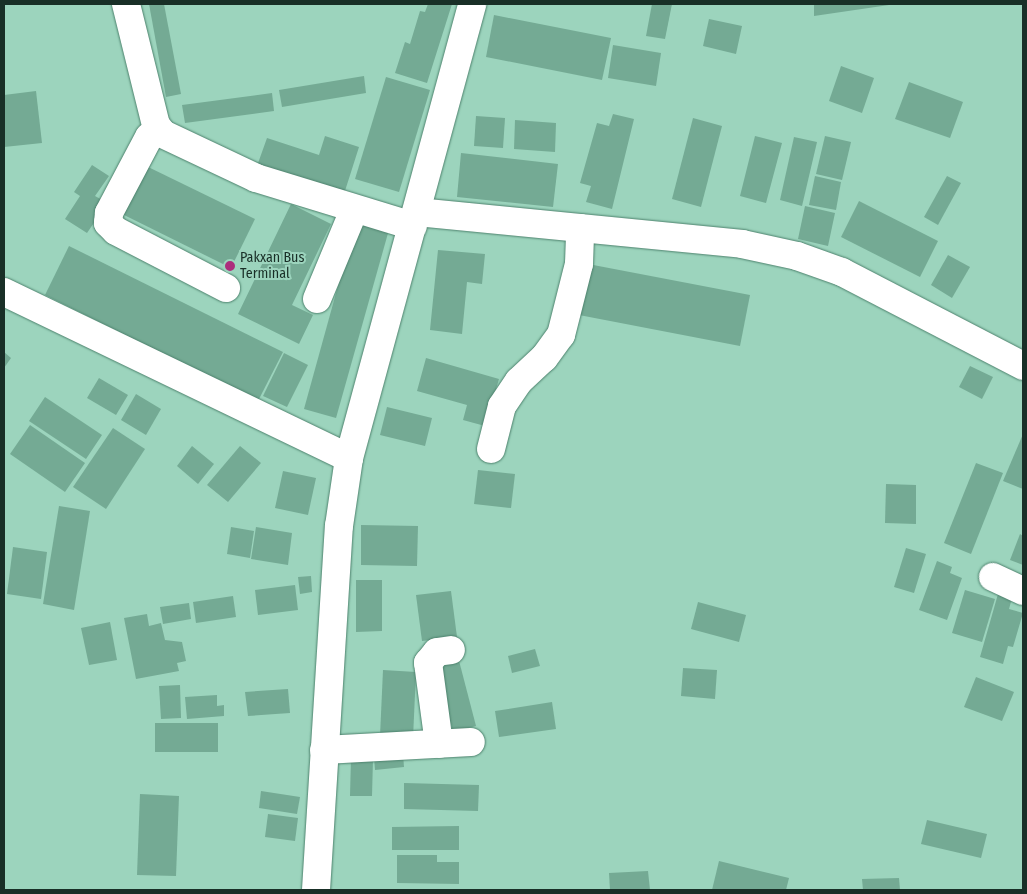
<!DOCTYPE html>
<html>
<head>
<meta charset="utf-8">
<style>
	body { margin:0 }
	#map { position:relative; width:1027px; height:894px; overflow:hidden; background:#9cd4bd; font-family:"Fira Sans Condensed",sans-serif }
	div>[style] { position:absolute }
	.building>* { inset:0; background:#74aa94 }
	.roads { filter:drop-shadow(0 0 1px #4d826d) drop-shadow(0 0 1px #4d826d) }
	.minor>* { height:28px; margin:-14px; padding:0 14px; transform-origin:14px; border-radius:14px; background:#fff }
	.dots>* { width:14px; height:14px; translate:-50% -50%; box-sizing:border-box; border:2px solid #9cd4bd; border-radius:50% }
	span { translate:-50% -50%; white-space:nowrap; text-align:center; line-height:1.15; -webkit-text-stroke:4px #9cd4bd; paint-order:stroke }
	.poi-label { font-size:14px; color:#192f27 }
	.left { translate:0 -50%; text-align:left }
	.frame { position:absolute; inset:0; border:5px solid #192f27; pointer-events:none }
</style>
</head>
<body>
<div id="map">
	<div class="building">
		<i style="clip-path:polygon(149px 4px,164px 4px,181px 94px,166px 97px)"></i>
		<i style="clip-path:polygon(428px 4px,452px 4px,427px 83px,395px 73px,405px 42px,410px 44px,420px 11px,425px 12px)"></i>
		<i style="clip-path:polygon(652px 4px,672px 4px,665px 39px,646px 36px)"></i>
		<i style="clip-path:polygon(814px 4px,889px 4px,889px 5px,814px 16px)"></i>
		<i style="clip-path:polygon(494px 15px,611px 38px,602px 80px,486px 57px)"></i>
		<i style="clip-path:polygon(709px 19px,742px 26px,736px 54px,703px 46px)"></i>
		<i style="clip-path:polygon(613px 45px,661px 53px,656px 86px,608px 78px)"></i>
		<i style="clip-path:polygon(841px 66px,874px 78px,862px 113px,829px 101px)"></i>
		<i style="clip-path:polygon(364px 76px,366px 93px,282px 107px,279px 90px)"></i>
		<i style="clip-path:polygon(386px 77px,430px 90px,399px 192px,355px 179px)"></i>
		<i style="clip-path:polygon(909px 82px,963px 102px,950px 138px,895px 119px)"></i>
		<i style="clip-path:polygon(36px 91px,42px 143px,4px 147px,4px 95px)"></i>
		<i style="clip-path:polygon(272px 93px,274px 111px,185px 123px,182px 105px)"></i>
		<i style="clip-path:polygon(613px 114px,634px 119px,612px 209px,586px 202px,591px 186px,580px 183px,597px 123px,609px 126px)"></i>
		<i style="clip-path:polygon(476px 116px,505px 118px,503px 148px,474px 146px)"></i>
		<i style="clip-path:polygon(693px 118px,722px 126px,701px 207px,672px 199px)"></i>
		<i style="clip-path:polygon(515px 120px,556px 123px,555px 152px,514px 149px)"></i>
		<i style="clip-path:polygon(325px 136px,359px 147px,344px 194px,257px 166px,267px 138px,319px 155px)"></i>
		<i style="clip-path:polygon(755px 136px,782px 143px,766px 203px,740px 196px)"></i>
		<i style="clip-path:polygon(825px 136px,851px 142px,842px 180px,816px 174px)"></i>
		<i style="clip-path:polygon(794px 137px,817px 142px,802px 206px,780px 200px)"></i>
		<i style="clip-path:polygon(461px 153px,558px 164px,553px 207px,457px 197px)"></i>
		<i style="clip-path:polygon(142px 164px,255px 219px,231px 268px,118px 212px)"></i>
		<i style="clip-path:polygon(92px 165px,109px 176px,95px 196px,104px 201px,104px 208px,87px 233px,65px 219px,80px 196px,74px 192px)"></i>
		<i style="clip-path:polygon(815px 176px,841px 182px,836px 210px,809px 205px)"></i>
		<i style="clip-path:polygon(947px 176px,961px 183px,938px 225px,924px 217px)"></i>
		<i style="clip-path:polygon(859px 201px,938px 241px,920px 277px,841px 237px)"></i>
		<i style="clip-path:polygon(291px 204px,331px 224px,292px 305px,313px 315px,299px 344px,238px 314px)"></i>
		<i style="clip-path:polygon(805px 206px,835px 213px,828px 246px,798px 239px)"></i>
		<i style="clip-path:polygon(357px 217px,390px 226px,336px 418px,304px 409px)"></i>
		<i style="clip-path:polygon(69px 246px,283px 352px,258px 401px,45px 295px)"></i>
		<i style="clip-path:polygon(438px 250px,485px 254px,482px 284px,467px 282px,462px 334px,430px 330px)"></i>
		<i style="clip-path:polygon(948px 255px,970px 267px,952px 298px,931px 285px)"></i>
		<i style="clip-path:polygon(588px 264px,750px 295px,740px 346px,579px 315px)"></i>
		<i style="clip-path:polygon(4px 352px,11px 358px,4px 368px)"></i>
		<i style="clip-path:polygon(284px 353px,308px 365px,287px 407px,263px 396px)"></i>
		<i style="clip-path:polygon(426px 358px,499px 379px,485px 426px,463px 420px,467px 405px,417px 391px)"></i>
		<i style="clip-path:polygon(970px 366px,993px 377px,982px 399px,959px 387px)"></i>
		<i style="clip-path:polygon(99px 378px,128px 395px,116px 415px,87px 398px)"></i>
		<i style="clip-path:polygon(136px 394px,161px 409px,146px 435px,121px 420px)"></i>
		<i style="clip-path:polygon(45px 397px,102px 435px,86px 459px,29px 421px)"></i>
		<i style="clip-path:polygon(387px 407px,432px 418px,425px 446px,380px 435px)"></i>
		<i style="clip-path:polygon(30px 425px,85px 463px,65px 492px,10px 454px)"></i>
		<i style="clip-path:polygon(113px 428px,145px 449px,106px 509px,73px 487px)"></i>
		<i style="clip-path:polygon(1023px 434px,1023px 489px,1003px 481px)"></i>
		<i style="clip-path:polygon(192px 446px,214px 464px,198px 484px,177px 466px)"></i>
		<i style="clip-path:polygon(240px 446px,261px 463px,228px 502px,207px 485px)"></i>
		<i style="clip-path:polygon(976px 463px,1003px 473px,971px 554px,944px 543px)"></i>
		<i style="clip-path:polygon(478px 470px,515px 474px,511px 508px,474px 504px)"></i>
		<i style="clip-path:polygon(283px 471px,316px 478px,308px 515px,275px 508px)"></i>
		<i style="clip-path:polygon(886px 484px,916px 485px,916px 524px,885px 523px)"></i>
		<i style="clip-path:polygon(59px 506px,90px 511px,74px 610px,43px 604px)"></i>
		<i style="clip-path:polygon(361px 525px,418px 526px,417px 566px,361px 565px)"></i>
		<i style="clip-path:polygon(231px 527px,254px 531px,250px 558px,227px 554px)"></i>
		<i style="clip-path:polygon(256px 527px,292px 533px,288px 565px,251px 559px)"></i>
		<i style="clip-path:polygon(1020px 534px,1023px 536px,1023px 565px,1010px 560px)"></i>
		<i style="clip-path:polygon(13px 547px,47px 552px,41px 599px,7px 594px)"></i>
		<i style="clip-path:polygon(906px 548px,926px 554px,914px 593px,894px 587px)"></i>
		<i style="clip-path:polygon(937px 561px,952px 567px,950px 573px,962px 578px,947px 620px,919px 610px)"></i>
		<i style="clip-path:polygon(311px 576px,312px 592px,300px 594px,298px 577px)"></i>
		<i style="clip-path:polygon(356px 580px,382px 580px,382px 631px,356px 632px)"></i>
		<i style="clip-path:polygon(295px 585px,298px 610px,258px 615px,255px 590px)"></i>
		<i style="clip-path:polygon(965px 590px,995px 599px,982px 642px,952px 633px)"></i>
		<i style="clip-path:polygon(451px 591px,457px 637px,422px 641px,416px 595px)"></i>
		<i style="clip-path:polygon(998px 594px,1012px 598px,1009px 609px,1023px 613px,1013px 647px,1008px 646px,1003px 664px,980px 657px)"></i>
		<i style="clip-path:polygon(233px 596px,236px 617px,196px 623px,193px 602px)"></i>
		<i style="clip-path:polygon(698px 602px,746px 615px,739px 642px,691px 629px)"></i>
		<i style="clip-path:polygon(189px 603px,191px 619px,163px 624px,160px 607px)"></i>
		<i style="clip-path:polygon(147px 614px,149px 626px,161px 623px,165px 640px,182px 642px,186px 661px,177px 663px,179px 671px,136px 679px,124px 618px)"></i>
		<i style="clip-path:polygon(110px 622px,117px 660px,89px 665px,81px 628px)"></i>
		<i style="clip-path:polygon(535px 649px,540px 666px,512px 673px,508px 656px)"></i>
		<i style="clip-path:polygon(457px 653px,476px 726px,453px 732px,434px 659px)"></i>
		<i style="clip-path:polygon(683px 668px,717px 670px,715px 699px,681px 696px)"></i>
		<i style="clip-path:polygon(383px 670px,416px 672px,413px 738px,380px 736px)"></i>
		<i style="clip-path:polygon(976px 677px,1014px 692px,1002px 721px,964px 707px)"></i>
		<i style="clip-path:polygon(180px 685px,181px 718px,161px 719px,159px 686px)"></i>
		<i style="clip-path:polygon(288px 689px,290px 713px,248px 716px,245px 692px)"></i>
		<i style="clip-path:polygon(217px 695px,217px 706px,224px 705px,224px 716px,187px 719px,185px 697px)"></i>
		<i style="clip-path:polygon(552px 702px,556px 729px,499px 737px,495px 711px)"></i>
		<i style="clip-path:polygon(155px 723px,218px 723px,218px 752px,155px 752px)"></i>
		<i style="clip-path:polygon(403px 754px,404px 767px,375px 770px,374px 756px)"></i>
		<i style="clip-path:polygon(351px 758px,373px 759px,372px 796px,350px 796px)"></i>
		<i style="clip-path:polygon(404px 783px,479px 785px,478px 811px,404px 809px)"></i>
		<i style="clip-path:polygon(261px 791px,300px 797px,297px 814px,259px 808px)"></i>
		<i style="clip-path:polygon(140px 794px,179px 796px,176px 876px,137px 875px)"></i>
		<i style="clip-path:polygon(268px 814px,298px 818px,295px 841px,265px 837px)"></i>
		<i style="clip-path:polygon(927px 820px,987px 834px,981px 858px,921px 844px)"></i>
		<i style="clip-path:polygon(459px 826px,459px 850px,392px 850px,392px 827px)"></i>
		<i style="clip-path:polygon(397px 855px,437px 855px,437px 862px,459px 862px,459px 884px,397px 883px)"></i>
		<i style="clip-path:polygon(719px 861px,789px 878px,786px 890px,712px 890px)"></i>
		<i style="clip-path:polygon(648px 871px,650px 890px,610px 890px,609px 873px)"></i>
		<i style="clip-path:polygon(899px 878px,900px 890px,863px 890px,862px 879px)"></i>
	</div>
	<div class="roads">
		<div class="minor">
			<i style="left:126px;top:4px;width:125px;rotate:76.1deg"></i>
			<i style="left:156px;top:125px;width:11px;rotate:52deg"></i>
			<i style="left:163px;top:134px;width:103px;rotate:25.3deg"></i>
			<i style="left:256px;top:178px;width:164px;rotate:17deg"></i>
			<i style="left:158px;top:130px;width:11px;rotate:142deg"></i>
			<i style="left:149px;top:137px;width:86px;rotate:117.8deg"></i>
			<i style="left:109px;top:213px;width:10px;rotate:96deg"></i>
			<i style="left:108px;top:223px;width:11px;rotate:45deg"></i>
			<i style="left:116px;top:231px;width:124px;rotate:27.4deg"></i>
			<i style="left:417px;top:212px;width:327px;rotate:5.6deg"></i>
			<i style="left:742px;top:244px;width:56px;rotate:12.3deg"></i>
			<i style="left:797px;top:256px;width:48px;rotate:19.6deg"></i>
			<i style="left:842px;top:272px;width:204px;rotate:27.4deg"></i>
			<i style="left:4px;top:292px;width:383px;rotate:25.7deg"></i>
			<i style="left:317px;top:299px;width:96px;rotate:-67.4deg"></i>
			<i style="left:491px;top:449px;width:44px;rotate:-75.7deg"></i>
			<i style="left:502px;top:406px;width:30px;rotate:-56deg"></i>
			<i style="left:519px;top:381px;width:34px;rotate:-43deg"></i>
			<i style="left:544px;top:358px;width:29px;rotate:-54deg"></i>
			<i style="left:561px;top:335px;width:73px;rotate:-75.8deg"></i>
			<i style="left:579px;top:264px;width:36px;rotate:-88deg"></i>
			<i style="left:993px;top:577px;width:33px;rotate:25deg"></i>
			<i style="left:439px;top:744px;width:82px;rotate:-97.7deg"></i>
			<i style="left:428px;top:663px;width:14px;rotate:-51deg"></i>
			<i style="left:437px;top:652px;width:14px;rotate:-8deg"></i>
			<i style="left:324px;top:750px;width:147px;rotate:-3.1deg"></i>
			<i style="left:316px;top:890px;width:365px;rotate:-86.4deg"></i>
			<i style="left:339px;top:526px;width:69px;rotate:-81.6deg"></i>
			<i style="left:349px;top:458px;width:470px;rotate:-74.8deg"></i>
		</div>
	</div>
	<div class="dots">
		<i style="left:230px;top:266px;background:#ac2d7c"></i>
	</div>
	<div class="poi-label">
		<span class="left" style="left:240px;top:266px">Pakxan Bus<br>Terminal</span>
	</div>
	<div class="frame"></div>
</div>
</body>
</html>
